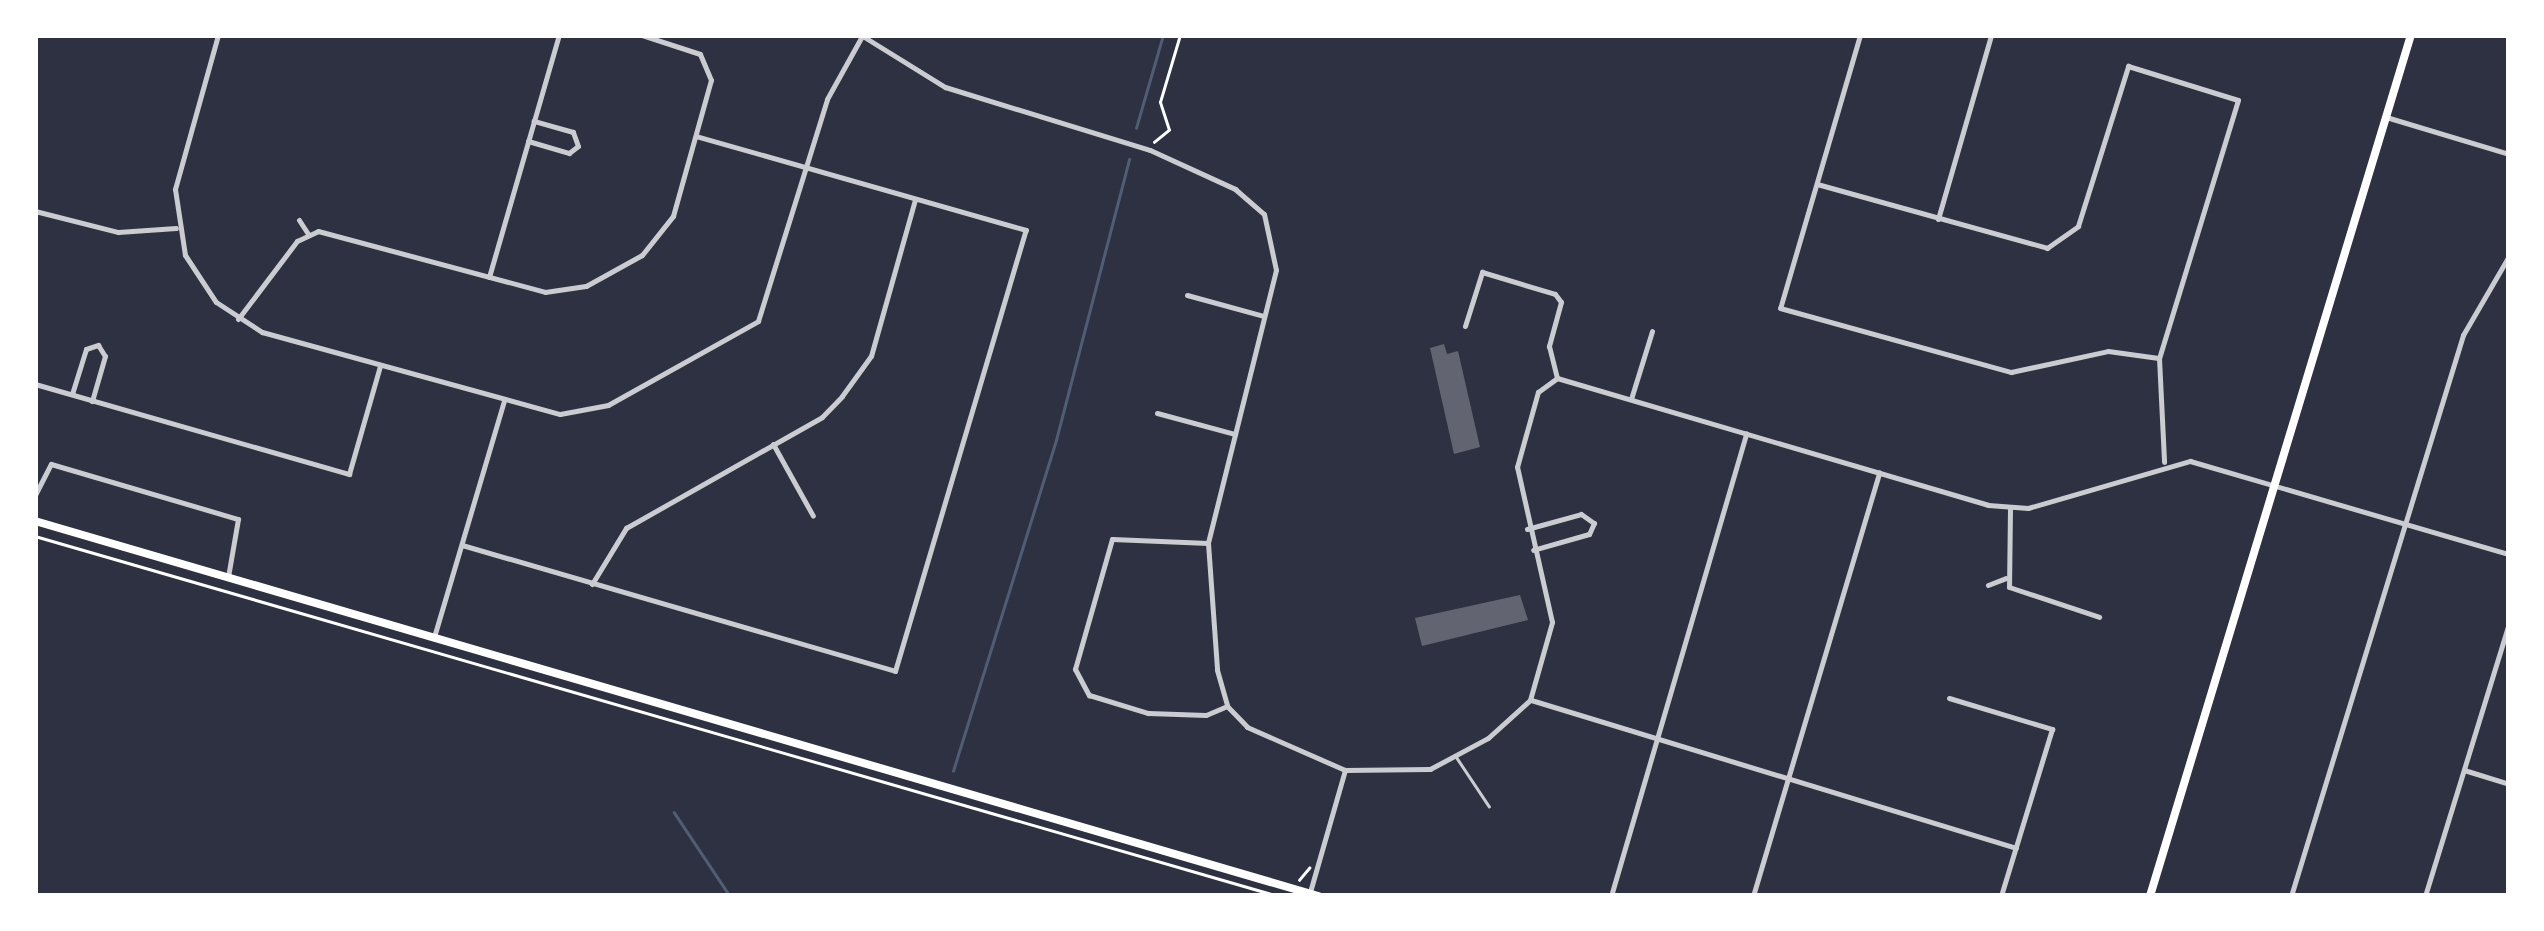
<!DOCTYPE html>
<html>
<head>
<meta charset="utf-8">
<style>
	body { margin:0 }
	#map { position:relative; width:2544px; height:931px; overflow:hidden; background:#2d3142; font-family:Mulish,sans-serif }
	div>[style] { position:absolute }
	.stream>* { height:2.5px; margin:-1.25px; padding:0 1.25px; transform-origin:1.25px; border-radius:1.25px; background:#4f5d75 }
	.building>* { inset:0; background:#626471 }
	.path>* { height:2.5px; margin:-1.25px; padding:0 1.25px; transform-origin:1.25px; border-radius:1.25px; background:#fff }
	.service>* { height:2.5px; margin:-1.25px; padding:0 1.25px; transform-origin:1.25px; border-radius:1.25px; background:#caccd0 }
	.minor>* { height:5px; margin:-2.5px; padding:0 2.5px; transform-origin:2.5px; border-radius:2.5px; background:#caccd0 }
	.secondary>* { height:8px; margin:-4px; padding:0 4px; transform-origin:4px; border-radius:4px; background:#fff }
	span { translate:-50% -50%; white-space:nowrap; text-align:center; line-height:1.15; -webkit-text-stroke:10px #fff; paint-order:stroke }
	.frame { position:absolute; inset:0; border:38px solid #fff; pointer-events:none }
</style>
</head>
<body>
<div id="map">
	<div class="stream">
		<i style="left:1136px;top:128px;width:97px;rotate:-73.8deg"></i>
		<i style="left:953px;top:771px;width:347px;rotate:-72.7deg"></i>
		<i style="left:1056px;top:440px;width:290px;rotate:-75.4deg"></i>
		<i style="left:674px;top:812px;width:101px;rotate:56.3deg"></i>
	</div>
	<div class="building">
		<i style="clip-path:polygon(1444px 344px,1447px 354px,1458px 351px,1480px 447px,1454px 454px,1430px 348px)"></i>
		<i style="clip-path:polygon(1520px 595px,1528px 620px,1422px 646px,1415px 618px)"></i>
	</div>
	<div class="path">
		<i style="left:1154px;top:142px;width:19px;rotate:-39deg"></i>
		<i style="left:1169px;top:130px;width:29px;rotate:-108deg"></i>
		<i style="left:1160px;top:102px;width:70px;rotate:-73.4deg"></i>
		<i style="left:35px;top:536px;width:1294px;rotate:16.15deg"></i>
		<i style="left:1299px;top:880px;width:16px;rotate:-50deg"></i>
	</div>
	<div class="service">
		<i style="left:1457px;top:758px;width:58px;rotate:56.3deg"></i>
	</div>
	<div class="minor">
		<i style="left:218px;top:35px;width:160px;rotate:105.6deg"></i>
		<i style="left:175px;top:189px;width:67px;rotate:81.4deg"></i>
		<i style="left:185px;top:255px;width:56px;rotate:56.6deg"></i>
		<i style="left:216px;top:302px;width:55px;rotate:33.1deg"></i>
		<i style="left:262px;top:332px;width:309px;rotate:15.4deg"></i>
		<i style="left:560px;top:414px;width:49px;rotate:-10.6deg"></i>
		<i style="left:608px;top:405px;width:172px;rotate:-29.2deg"></i>
		<i style="left:758px;top:321px;width:232px;rotate:-72.7deg"></i>
		<i style="left:827px;top:99px;width:72px;rotate:-60.9deg"></i>
		<i style="left:861px;top:35px;width:99px;rotate:31.8deg"></i>
		<i style="left:945px;top:87px;width:214px;rotate:17.1deg"></i>
		<i style="left:1150px;top:150px;width:94px;rotate:24.6deg"></i>
		<i style="left:1235px;top:189px;width:38px;rotate:41deg"></i>
		<i style="left:1264px;top:214px;width:57px;rotate:77.9deg"></i>
		<i style="left:1276px;top:270px;width:281px;rotate:104deg"></i>
		<i style="left:1208px;top:543px;width:127px;rotate:85.9deg"></i>
		<i style="left:1217px;top:670px;width:37px;rotate:74deg"></i>
		<i style="left:1227px;top:706px;width:29px;rotate:46deg"></i>
		<i style="left:1247px;top:727px;width:107px;rotate:23.7deg"></i>
		<i style="left:1345px;top:770px;width:85px;rotate:-0.7deg"></i>
		<i style="left:1430px;top:769px;width:66px;rotate:-28.1deg"></i>
		<i style="left:1488px;top:738px;width:57px;rotate:-42.1deg"></i>
		<i style="left:1530px;top:700px;width:81px;rotate:-74.2deg"></i>
		<i style="left:1552px;top:622px;width:159px;rotate:-102.7deg"></i>
		<i style="left:1517px;top:467px;width:78px;rotate:-74.4deg"></i>
		<i style="left:1538px;top:392px;width:24px;rotate:-36deg"></i>
		<i style="left:1557px;top:378px;width:449px;rotate:16.4deg"></i>
		<i style="left:1988px;top:505px;width:40px;rotate:4.3deg"></i>
		<i style="left:2028px;top:508px;width:169px;rotate:-16.2deg"></i>
		<i style="left:2190px;top:461px;width:332px;rotate:16.3deg"></i>
		<i style="left:1860px;top:35px;width:284px;rotate:106.3deg"></i>
		<i style="left:1780px;top:308px;width:240px;rotate:15.5deg"></i>
		<i style="left:2011px;top:372px;width:99px;rotate:-12.2deg"></i>
		<i style="left:2108px;top:351px;width:51px;rotate:7.8deg"></i>
		<i style="left:2386px;top:117px;width:128px;rotate:16.7deg"></i>
		<i style="left:528px;top:141px;width:43px;rotate:16.3deg"></i>
		<i style="left:569px;top:153px;width:11px;rotate:-38deg"></i>
		<i style="left:578px;top:146px;width:15px;rotate:-110deg"></i>
		<i style="left:573px;top:132px;width:41px;rotate:-164.2deg"></i>
		<i style="left:1817px;top:184px;width:239px;rotate:15.5deg"></i>
		<i style="left:2047px;top:248px;width:38px;rotate:-35deg"></i>
		<i style="left:2078px;top:226px;width:168px;rotate:-72.6deg"></i>
		<i style="left:2128px;top:66px;width:115px;rotate:17.2deg"></i>
		<i style="left:2238px;top:100px;width:270px;rotate:107deg"></i>
		<i style="left:2159px;top:358px;width:104px;rotate:87.2deg"></i>
		<i style="left:35px;top:211px;width:86px;rotate:14.2deg"></i>
		<i style="left:118px;top:232px;width:58px;rotate:-3.9deg"></i>
		<i style="left:1938px;top:219px;width:191px;rotate:-73.9deg"></i>
		<i style="left:299px;top:220px;width:17px;rotate:57deg"></i>
		<i style="left:489px;top:277px;width:252px;rotate:-73.9deg"></i>
		<i style="left:1187px;top:295px;width:80px;rotate:15.3deg"></i>
		<i style="left:238px;top:319px;width:98px;rotate:-52.9deg"></i>
		<i style="left:297px;top:241px;width:23px;rotate:-25deg"></i>
		<i style="left:318px;top:231px;width:235px;rotate:15deg"></i>
		<i style="left:545px;top:292px;width:41px;rotate:-8.3deg"></i>
		<i style="left:586px;top:286px;width:64px;rotate:-29deg"></i>
		<i style="left:642px;top:255px;width:50px;rotate:-51.5deg"></i>
		<i style="left:673px;top:216px;width:141px;rotate:-74.4deg"></i>
		<i style="left:711px;top:80px;width:28px;rotate:-113deg"></i>
		<i style="left:700px;top:54px;width:61px;rotate:-161.9deg"></i>
		<i style="left:1465px;top:326px;width:57px;rotate:-72.5deg"></i>
		<i style="left:1482px;top:272px;width:76px;rotate:16.8deg"></i>
		<i style="left:1555px;top:294px;width:10px;rotate:53deg"></i>
		<i style="left:1561px;top:302px;width:46px;rotate:105.3deg"></i>
		<i style="left:1549px;top:346px;width:33px;rotate:76deg"></i>
		<i style="left:35px;top:384px;width:327px;rotate:16deg"></i>
		<i style="left:349px;top:474px;width:112px;rotate:-74deg"></i>
		<i style="left:72px;top:394px;width:47px;rotate:-72.7deg"></i>
		<i style="left:86px;top:349px;width:13px;rotate:-18deg"></i>
		<i style="left:98px;top:345px;width:13px;rotate:58deg"></i>
		<i style="left:105px;top:356px;width:47px;rotate:106.1deg"></i>
		<i style="left:1631px;top:399px;width:71px;rotate:-72.8deg"></i>
		<i style="left:1157px;top:413px;width:81px;rotate:15.1deg"></i>
		<i style="left:773px;top:444px;width:82px;rotate:60.9deg"></i>
		<i style="left:35px;top:495px;width:35px;rotate:-63deg"></i>
		<i style="left:51px;top:464px;width:195px;rotate:16.4deg"></i>
		<i style="left:238px;top:519px;width:59px;rotate:99.8deg"></i>
		<i style="left:2010px;top:508px;width:79px;rotate:90.7deg"></i>
		<i style="left:2009px;top:587px;width:95px;rotate:18.4deg"></i>
		<i style="left:1527px;top:529px;width:56px;rotate:-15.5deg"></i>
		<i style="left:1581px;top:514px;width:16px;rotate:35deg"></i>
		<i style="left:1594px;top:523px;width:12px;rotate:114deg"></i>
		<i style="left:1589px;top:534px;width:58px;rotate:164.1deg"></i>
		<i style="left:1208px;top:543px;width:96px;rotate:-177.6deg"></i>
		<i style="left:1112px;top:539px;width:135px;rotate:105.9deg"></i>
		<i style="left:1075px;top:669px;width:30px;rotate:62deg"></i>
		<i style="left:1089px;top:695px;width:62px;rotate:17deg"></i>
		<i style="left:1148px;top:713px;width:58px;rotate:2deg"></i>
		<i style="left:1206px;top:715px;width:23px;rotate:-23deg"></i>
		<i style="left:462px;top:545px;width:451px;rotate:16.2deg"></i>
		<i style="left:895px;top:671px;width:460px;rotate:-73.5deg"></i>
		<i style="left:1026px;top:230px;width:343px;rotate:-164.1deg"></i>
		<i style="left:592px;top:584px;width:66px;rotate:-58.7deg"></i>
		<i style="left:626px;top:528px;width:225px;rotate:-29.5deg"></i>
		<i style="left:822px;top:417px;width:29px;rotate:-46deg"></i>
		<i style="left:842px;top:396px;width:49px;rotate:-54.1deg"></i>
		<i style="left:871px;top:356px;width:163px;rotate:-74.3deg"></i>
		<i style="left:1988px;top:585px;width:19px;rotate:-21deg"></i>
		<i style="left:434px;top:637px;width:246px;rotate:-73.5deg"></i>
		<i style="left:1949px;top:698px;width:108px;rotate:16.8deg"></i>
		<i style="left:2052px;top:729px;width:175px;rotate:107deg"></i>
		<i style="left:1531px;top:700px;width:507px;rotate:16.97deg"></i>
		<i style="left:2464px;top:770px;width:47px;rotate:17.3deg"></i>
		<i style="left:1310px;top:892px;width:127px;rotate:-74deg"></i>
		<i style="left:1611px;top:896px;width:482px;rotate:-73.7deg"></i>
		<i style="left:1753px;top:896px;width:442px;rotate:-73.4deg"></i>
		<i style="left:2291px;top:896px;width:587px;rotate:-72.95deg"></i>
		<i style="left:2463px;top:335px;width:91px;rotate:-59.8deg"></i>
		<i style="left:2425px;top:896px;width:286px;rotate:-72.9deg"></i>
	</div>
	<div class="secondary">
		<i style="left:35px;top:521px;width:1337px;rotate:16.29deg"></i>
		<i style="left:2150px;top:896px;width:900px;rotate:-73.14deg"></i>
	</div>
	<div class="frame"></div>
</div>
</body>
</html>
